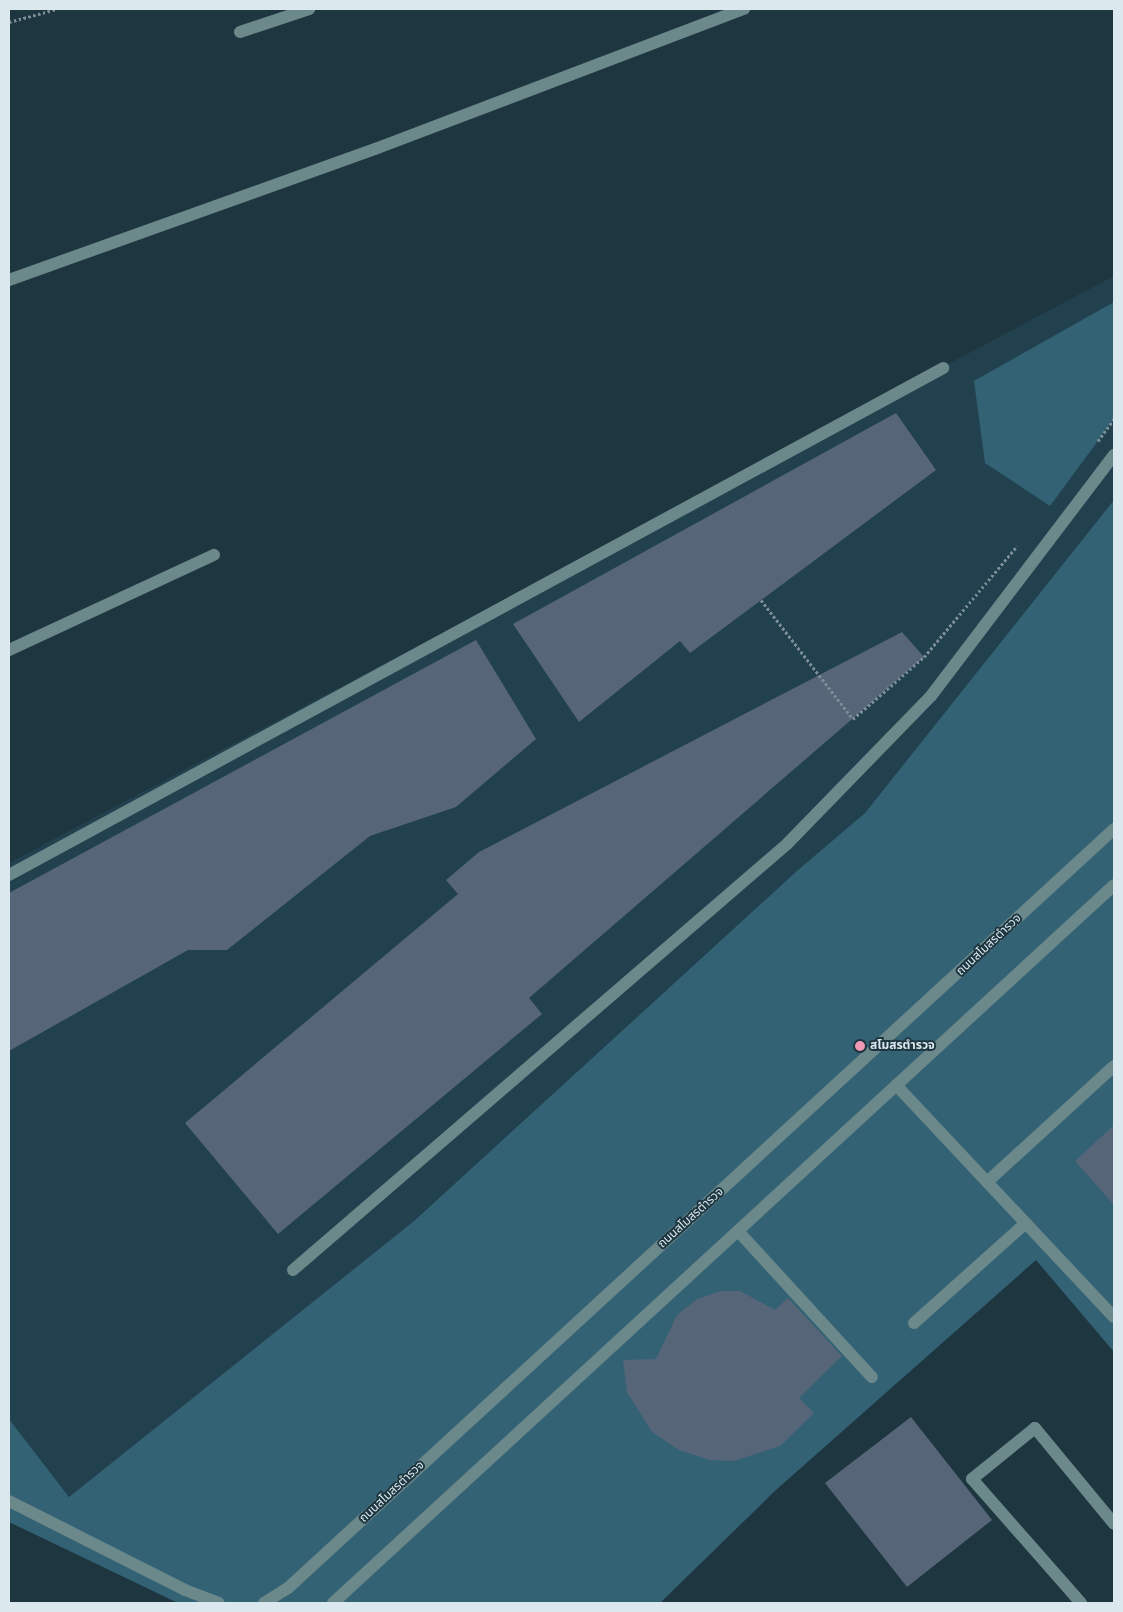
<!DOCTYPE html>
<html>
<head>
<meta charset="utf-8">
<style>
	body { margin:0 }
	#map { position:relative; width:1123px; height:1612px; overflow:hidden; background:#1e3640; font-family:"Public Sans","Noto Sans Thai",sans-serif }
	div>[style] { position:absolute }
	.built>* { inset:0; background:#22414e }
	.green>* { inset:0; background:#336275 }
	.building>* { inset:0; background:#566577 }
	.path>* { height:3px; margin-top:-1.5px; transform-origin:0; background:repeating-linear-gradient(90deg,#7b8e96 0 2.5px,transparent 0 5px) }
	.minor>* { height:12px; margin:-6px; padding:0 6px; transform-origin:6px; border-radius:6px; background:#6b888a }
	.dots>* { width:14px; height:14px; translate:-50% -50%; box-sizing:border-box; border:2px solid #1e3640; border-radius:50% }
	span { translate:-50% -50%; white-space:nowrap; text-align:center; line-height:1.15; -webkit-text-stroke:4px #1e3640; paint-order:stroke }
	.street-label { font-size:12px; color:#dbe9ef }
	.poi-label { font-size:12px; color:#dbe9ef; font-weight:700 }
	.left { translate:0 -50%; text-align:left }
	.frame { position:absolute; inset:0; border:10px solid #dbe9ef; pointer-events:none }
</style>
</head>
<body>
<div id="map">
	<div class="built">
		<i style="clip-path:polygon(1114px 276px,1114px 500px,865px 813px,798px 870px,414px 1221px,69px 1497px,9px 1419px,9px 863px)"></i>
	</div>
	<div class="green">
		<i style="clip-path:polygon(1114px 302px,1114px 419px,1050px 506px,985px 463px,974px 381px)"></i>
		<i style="clip-path:polygon(1114px 500px,1114px 1352px,1036px 1260px,777px 1489px,660px 1603px,178px 1603px,9px 1522px,9px 1419px,69px 1497px,414px 1221px,798px 870px,865px 813px)"></i>
	</div>
	<div class="building">
		<i style="clip-path:polygon(896px 413px,936px 470px,690px 653px,680px 641px,579px 722px,513px 624px)"></i>
		<i style="clip-path:polygon(902px 632px,924px 657px,529px 998px,542px 1014px,278px 1234px,185px 1123px,458px 894px,446px 880px,479px 852px)"></i>
		<i style="clip-path:polygon(476px 640px,536px 739px,456px 807px,370px 836px,227px 950px,188px 950px,9px 1051px,9px 893px)"></i>
		<i style="clip-path:polygon(1114px 1125px,1114px 1205px,1075px 1161px)"></i>
		<i style="clip-path:polygon(721px 1291px,740px 1291px,775px 1310px,788px 1298px,842px 1356px,799px 1398px,814px 1413px,780px 1446px,734px 1461px,710px 1460px,679px 1450px,652px 1432px,627px 1392px,623px 1360px,656px 1359px,677px 1315px,697px 1299px)"></i>
		<i style="clip-path:polygon(911px 1417px,992px 1520px,907px 1587px,825px 1483px)"></i>
	</div>
	<div class="path">
		<i style="left:9px;top:22px;width:50px;rotate:-15.2deg"></i>
		<i style="left:1098px;top:441px;width:27px;rotate:-54deg"></i>
		<i style="left:761px;top:600px;width:150px;rotate:52.3deg"></i>
		<i style="left:853px;top:719px;width:94px;rotate:-41.1deg"></i>
		<i style="left:924px;top:657px;width:145px;rotate:-50deg"></i>
	</div>
	<div class="minor">
		<i style="left:240px;top:32px;width:73px;rotate:-18.4deg"></i>
		<i style="left:9px;top:280px;width:389px;rotate:-19.7deg"></i>
		<i style="left:375px;top:149px;width:395px;rotate:-20.8deg"></i>
		<i style="left:9px;top:650px;width:226px;rotate:-24.9deg"></i>
		<i style="left:9px;top:875px;width:1063px;rotate:-28.49deg"></i>
		<i style="left:896px;top:1085px;width:318px;rotate:46.8deg"></i>
		<i style="left:987px;top:1182px;width:172px;rotate:-42.4deg"></i>
		<i style="left:738px;top:1231px;width:198px;rotate:47.5deg"></i>
		<i style="left:293px;top:1270px;width:652px;rotate:-40.77deg"></i>
		<i style="left:787px;top:844px;width:206px;rotate:-45.8deg"></i>
		<i style="left:931px;top:696px;width:303px;rotate:-52.8deg"></i>
		<i style="left:914px;top:1323px;width:150px;rotate:-41.8deg"></i>
		<i style="left:9px;top:1501px;width:197px;rotate:26.8deg"></i>
		<i style="left:185px;top:1590px;width:36px;rotate:21deg"></i>
		<i style="left:264px;top:1603px;width:28px;rotate:-32deg"></i>
		<i style="left:288px;top:1588px;width:1122px;rotate:-42.58deg"></i>
		<i style="left:333px;top:1603px;width:1061px;rotate:-42.59deg"></i>
		<i style="left:1081px;top:1603px;width:165px;rotate:-131.3deg"></i>
		<i style="left:972px;top:1479px;width:81px;rotate:-39deg"></i>
		<i style="left:1035px;top:1428px;width:124px;rotate:50.5deg"></i>
	</div>
	<div class="dots">
		<i style="left:860px;top:1046px;background:#f09ab5"></i>
	</div>
	<div class="street-label">
		<span style="left:989px;top:945px;rotate:-43deg">ถนนสโมสรตำรวจ</span>
		<span style="left:691px;top:1218px;rotate:-42deg">ถนนสโมสรตำรวจ</span>
		<span style="left:392px;top:1492px;rotate:-43deg">ถนนสโมสรตำรวจ</span>
	</div>
	<div class="poi-label">
		<span class="left" style="left:870px;top:1046px">สโมสรตำรวจ</span>
	</div>
	<div class="frame"></div>
</div>
</body>
</html>
